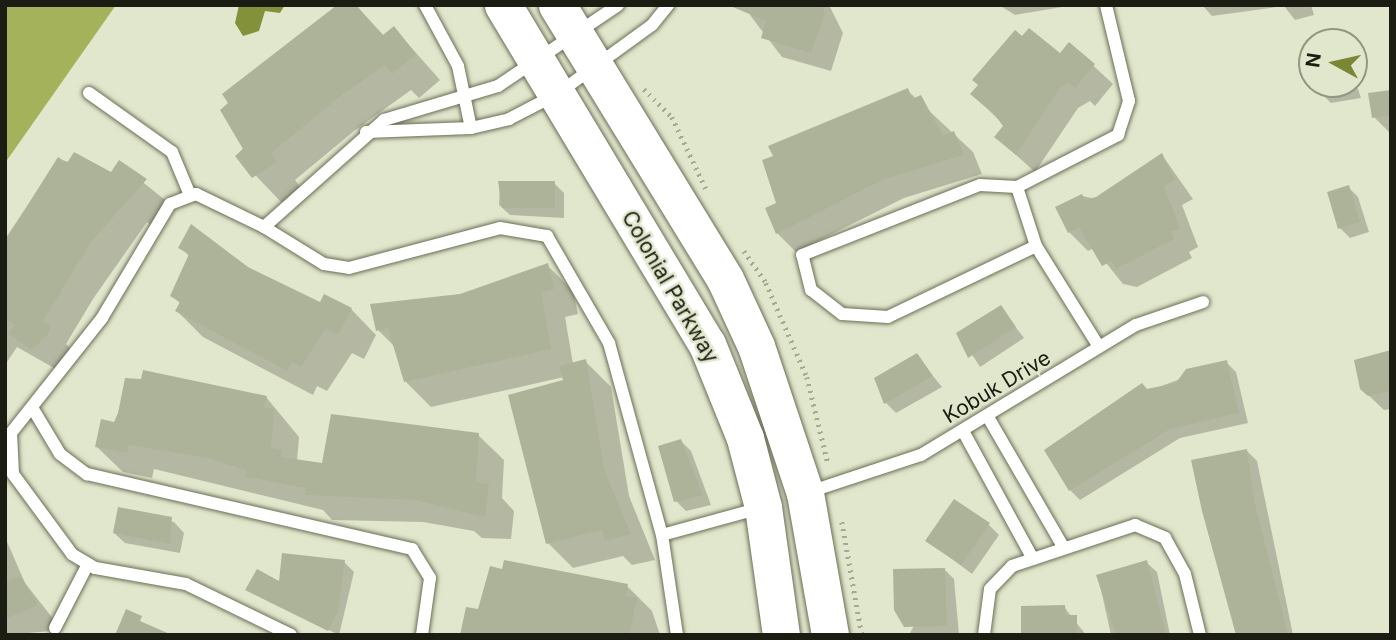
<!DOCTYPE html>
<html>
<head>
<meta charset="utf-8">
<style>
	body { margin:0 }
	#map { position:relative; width:1396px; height:640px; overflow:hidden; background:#e1e7cc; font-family:Inter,sans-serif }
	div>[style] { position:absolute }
	.forest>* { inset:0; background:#a4b25c }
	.water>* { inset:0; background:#84913b }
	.shadow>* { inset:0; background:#0003 }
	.building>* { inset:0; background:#adb399 }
	.path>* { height:4.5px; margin-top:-2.25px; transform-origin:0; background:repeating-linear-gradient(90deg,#a4a993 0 2px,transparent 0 7px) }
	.roads { filter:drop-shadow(0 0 2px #6a6f57) drop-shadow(0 0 2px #6a6f57) }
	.lane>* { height:12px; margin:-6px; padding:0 6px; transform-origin:6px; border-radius:6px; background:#fff }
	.secondary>* { height:37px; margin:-18.5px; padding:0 18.5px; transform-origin:18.5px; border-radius:18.5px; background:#fff }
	span { translate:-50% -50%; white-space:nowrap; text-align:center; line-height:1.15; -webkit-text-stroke:5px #e1e7cc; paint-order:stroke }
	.street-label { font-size:21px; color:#1b1d13 }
	.frame { position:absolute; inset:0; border:7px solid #1b1d13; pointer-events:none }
	.north { position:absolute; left:1298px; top:28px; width:70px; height:70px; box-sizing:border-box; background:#e1e7cc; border:2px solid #929682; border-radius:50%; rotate:278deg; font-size:19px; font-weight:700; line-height:28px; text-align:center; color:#1b1d13 }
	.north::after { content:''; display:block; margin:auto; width:24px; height:32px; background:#7b8735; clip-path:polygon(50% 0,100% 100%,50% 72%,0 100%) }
</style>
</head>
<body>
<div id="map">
	<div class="forest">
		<i style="clip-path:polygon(5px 5px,116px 5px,5px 163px)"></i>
	</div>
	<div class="water">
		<i style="clip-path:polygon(239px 5px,285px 5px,280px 13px,265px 11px,259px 31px,243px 36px,235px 23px)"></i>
	</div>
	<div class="shadow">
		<i style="clip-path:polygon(754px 5px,829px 5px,843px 33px,831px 71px,782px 57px,750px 15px)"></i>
		<i style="clip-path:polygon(999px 5px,1074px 5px,1015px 15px)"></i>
		<i style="clip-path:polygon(1311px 5px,1314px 15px,1295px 20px,1284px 6px,1212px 16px,1202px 5px)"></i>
		<i style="clip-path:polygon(355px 7px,384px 36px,394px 28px,440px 80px,419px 98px,411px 90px,354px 131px,295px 180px,301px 188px,282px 203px,237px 156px)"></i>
		<i style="clip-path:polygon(1022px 38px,1061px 55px,1070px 44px,1113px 84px,1095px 106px,1090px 101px,1078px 108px,1035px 172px,996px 137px,1005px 126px,972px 94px)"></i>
		<i style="clip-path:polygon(1354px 77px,1361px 98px,1331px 103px,1321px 93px,1320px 84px,1354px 84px)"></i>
		<i style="clip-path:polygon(907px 90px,973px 152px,982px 174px,904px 198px,796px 252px,777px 233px,778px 204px)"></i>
		<i style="clip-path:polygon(1391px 91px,1391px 144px,1389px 132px,1374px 117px)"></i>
		<i style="clip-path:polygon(1162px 155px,1193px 199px,1182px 205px,1198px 247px,1189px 252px,1192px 258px,1137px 287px,1123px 284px,1094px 248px,1088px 251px,1069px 232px,1082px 196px,1097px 199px)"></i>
		<i style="clip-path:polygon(59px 159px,111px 175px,119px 163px,170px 204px,154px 228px,147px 222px,93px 299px,66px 344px,73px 351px,61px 372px,17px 347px,5px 365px,5px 239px)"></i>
		<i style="clip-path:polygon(500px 183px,554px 183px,564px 193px,564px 218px,510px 215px,499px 205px)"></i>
		<i style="clip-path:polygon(1348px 187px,1358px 197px,1369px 232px,1350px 238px,1340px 228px)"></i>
		<i style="clip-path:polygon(181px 248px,320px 304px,351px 309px,376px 335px,364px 359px,352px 353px,327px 391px,317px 386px,313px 395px,203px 337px,177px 311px,181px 304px,172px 296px,190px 257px)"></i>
		<i style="clip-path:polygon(547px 265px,573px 291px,578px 314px,565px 317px,573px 364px,585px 361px,611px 387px,629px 496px,655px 560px,632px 565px,623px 556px,573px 568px,548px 543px,564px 377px,431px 407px,405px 381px,396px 348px,378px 330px)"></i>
		<i style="clip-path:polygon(1000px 307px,1024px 338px,980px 367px,959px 334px)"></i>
		<i style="clip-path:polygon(1391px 355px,1391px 409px,1384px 410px,1362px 389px)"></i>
		<i style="clip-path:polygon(918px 358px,942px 387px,896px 413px,886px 403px)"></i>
		<i style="clip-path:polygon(1226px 362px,1236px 372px,1248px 423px,1180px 438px,1080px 500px,1070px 490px,1148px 391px)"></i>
		<i style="clip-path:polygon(266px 397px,299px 437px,297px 461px,324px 465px,478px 435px,504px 460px,502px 498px,514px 511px,511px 539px,482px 538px,474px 531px,423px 522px,332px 520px,323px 510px,154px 469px,152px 478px,123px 472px,97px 447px,115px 424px)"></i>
		<i style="clip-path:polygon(681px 441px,691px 451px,711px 505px,686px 511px,676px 501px)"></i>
		<i style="clip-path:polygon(1247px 451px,1257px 461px,1293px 635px,1236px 635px)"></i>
		<i style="clip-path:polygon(119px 509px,174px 522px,184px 533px,180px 553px,125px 543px,114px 533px)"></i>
		<i style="clip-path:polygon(989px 525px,999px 535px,972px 574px,928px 541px)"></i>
		<i style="clip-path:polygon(5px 537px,25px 583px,62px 630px,5px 635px)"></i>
		<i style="clip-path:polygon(344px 562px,354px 572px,339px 635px,247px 590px)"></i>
		<i style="clip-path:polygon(1146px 562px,1157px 572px,1170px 635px,1111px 635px,1098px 576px)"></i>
		<i style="clip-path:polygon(944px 569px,954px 579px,959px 635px,909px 635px)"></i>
		<i style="clip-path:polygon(627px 586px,652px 611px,660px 635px,464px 635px,479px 612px)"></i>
		<i style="clip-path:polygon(1064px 607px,1086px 635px,1023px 635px)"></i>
	</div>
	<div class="building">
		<i style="clip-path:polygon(337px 5px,356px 5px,383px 35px,394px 26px,416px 54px,392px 74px,385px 65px,342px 95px,271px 153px,277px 162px,252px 178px,235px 156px,243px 149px,220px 110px,228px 103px,222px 94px)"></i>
		<i style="clip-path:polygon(728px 5px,821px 5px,825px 13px,811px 53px,761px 38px,766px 21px)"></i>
		<i style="clip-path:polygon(1029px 28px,1060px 53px,1069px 42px,1095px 64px,1075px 88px,1069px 83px,1059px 89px,1016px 155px,994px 137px,1003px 126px,995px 115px,970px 94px,978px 85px,972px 80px,1015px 30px,1022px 36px)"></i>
		<i style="clip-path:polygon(908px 88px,912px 99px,921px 95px,943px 136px,954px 131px,964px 155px,884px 179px,776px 234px,765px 208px,776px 203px,762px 160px,773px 156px,768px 146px)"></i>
		<i style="clip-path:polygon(1391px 90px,1391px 115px,1372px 118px,1368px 93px)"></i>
		<i style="clip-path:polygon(74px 152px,111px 172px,119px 160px,147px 179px,91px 242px,43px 321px,51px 326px,48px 334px,32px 350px,8px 334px,15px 325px,5px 319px,5px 241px,58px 157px,67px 163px)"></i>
		<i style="clip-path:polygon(1162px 153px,1175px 180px,1164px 186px,1180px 228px,1171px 232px,1174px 239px,1116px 269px,1112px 261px,1102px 266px,1079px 227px,1068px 233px,1055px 207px,1082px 194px,1085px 200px,1096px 197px)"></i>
		<i style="clip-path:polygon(498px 181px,555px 181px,555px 208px,502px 208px)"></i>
		<i style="clip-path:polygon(1349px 185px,1360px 222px,1338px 229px,1327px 192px)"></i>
		<i style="clip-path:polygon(191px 224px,248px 267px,320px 302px,324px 294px,352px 308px,338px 335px,326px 328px,301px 367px,292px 362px,287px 371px,175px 311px,180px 302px,170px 296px,189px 254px,178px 248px)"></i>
		<i style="clip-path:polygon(548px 263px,554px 289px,541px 292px,551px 349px,404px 382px,388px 328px,376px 331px,370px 304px,460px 294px)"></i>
		<i style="clip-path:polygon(1001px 305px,1016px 327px,968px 358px,956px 333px)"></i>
		<i style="clip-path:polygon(1391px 350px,1391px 391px,1368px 396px,1360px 389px,1354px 360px)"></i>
		<i style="clip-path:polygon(917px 353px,933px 376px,884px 404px,874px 378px)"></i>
		<i style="clip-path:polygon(586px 359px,604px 469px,631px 534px,605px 541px,602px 530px,546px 544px,508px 395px,563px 380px,559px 366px)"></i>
		<i style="clip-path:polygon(1227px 360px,1239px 413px,1170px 429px,1069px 491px,1044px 450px,1142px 383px,1147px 389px,1176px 383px,1186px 369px)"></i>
		<i style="clip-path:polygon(143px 370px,267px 396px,264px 407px,274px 409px,271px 448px,282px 450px,281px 457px,322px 463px,331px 414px,479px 433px,476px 482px,489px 484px,485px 517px,415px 500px,305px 495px,306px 488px,245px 477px,246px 470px,208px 458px,129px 445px,127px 453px,95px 447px,101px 419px,114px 422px,118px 413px,125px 378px,141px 379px)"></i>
		<i style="clip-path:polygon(681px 439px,703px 495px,674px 502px,658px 446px)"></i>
		<i style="clip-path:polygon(1247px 449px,1254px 500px,1288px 635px,1236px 635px,1202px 511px,1191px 460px)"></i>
		<i style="clip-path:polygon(954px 499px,990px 523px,961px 565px,925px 541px)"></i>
		<i style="clip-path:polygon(118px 507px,172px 517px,170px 544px,113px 533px)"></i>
		<i style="clip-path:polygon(282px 553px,345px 560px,338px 611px,328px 631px,245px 590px,257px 569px,279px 581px)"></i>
		<i style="clip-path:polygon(504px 560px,628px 584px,626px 596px,637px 598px,629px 635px,460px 635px,466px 607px,478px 609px,490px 566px,502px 569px)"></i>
		<i style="clip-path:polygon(1147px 560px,1166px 635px,1116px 635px,1096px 575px)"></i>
		<i style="clip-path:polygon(945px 568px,947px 626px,904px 627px,894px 610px,893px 569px)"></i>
		<i style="clip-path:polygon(21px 576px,38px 605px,5px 619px,5px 582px)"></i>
		<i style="clip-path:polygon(1065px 605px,1066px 615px,1077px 615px,1077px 635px,1021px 635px,1021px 606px)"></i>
		<i style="clip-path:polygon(126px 609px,142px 616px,140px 621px,172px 635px,115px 635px)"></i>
	</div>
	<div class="path">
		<i style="left:644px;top:89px;width:40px;rotate:45deg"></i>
		<i style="left:672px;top:117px;width:82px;rotate:64.7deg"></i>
		<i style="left:744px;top:251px;width:39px;rotate:55deg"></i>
		<i style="left:766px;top:283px;width:103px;rotate:66.4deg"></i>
		<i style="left:807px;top:377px;width:89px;rotate:76.3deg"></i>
		<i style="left:842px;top:522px;width:115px;rotate:80deg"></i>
	</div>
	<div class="roads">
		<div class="lane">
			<i style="left:425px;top:5px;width:69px;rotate:61.6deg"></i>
			<i style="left:458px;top:66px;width:63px;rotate:78.2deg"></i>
			<i style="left:89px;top:93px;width:102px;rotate:35.4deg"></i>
			<i style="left:172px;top:152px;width:47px;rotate:67.3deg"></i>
			<i style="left:366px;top:132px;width:105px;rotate:-2.2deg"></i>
			<i style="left:471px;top:128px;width:39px;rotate:-13deg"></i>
			<i style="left:509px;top:119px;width:54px;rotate:-27.5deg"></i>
			<i style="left:557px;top:94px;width:117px;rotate:-36deg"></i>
			<i style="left:652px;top:25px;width:26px;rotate:-51deg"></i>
			<i style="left:980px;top:185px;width:37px;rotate:3deg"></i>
			<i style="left:1017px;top:187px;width:62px;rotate:72.1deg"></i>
			<i style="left:1036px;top:246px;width:164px;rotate:154.4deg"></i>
			<i style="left:888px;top:317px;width:46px;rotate:-176.3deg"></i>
			<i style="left:842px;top:314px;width:39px;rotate:-142deg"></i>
			<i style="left:811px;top:290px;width:36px;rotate:-104deg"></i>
			<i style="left:802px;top:255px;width:191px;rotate:-21.5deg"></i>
			<i style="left:1017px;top:187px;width:114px;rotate:-27.2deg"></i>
			<i style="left:1118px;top:135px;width:36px;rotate:-72deg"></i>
			<i style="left:1129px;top:101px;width:99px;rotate:-103.5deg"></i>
			<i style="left:264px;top:227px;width:70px;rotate:31.7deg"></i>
			<i style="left:324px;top:264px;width:25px;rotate:9deg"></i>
			<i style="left:349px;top:268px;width:156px;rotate:-14.8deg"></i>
			<i style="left:500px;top:228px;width:48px;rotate:9.7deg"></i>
			<i style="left:547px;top:236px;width:124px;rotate:59.9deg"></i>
			<i style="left:609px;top:343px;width:199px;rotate:74.6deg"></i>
			<i style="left:1036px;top:246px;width:119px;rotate:58deg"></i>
			<i style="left:33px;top:409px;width:52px;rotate:59deg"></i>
			<i style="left:60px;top:454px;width:34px;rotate:37deg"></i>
			<i style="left:87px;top:474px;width:334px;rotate:13deg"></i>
			<i style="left:412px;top:549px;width:34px;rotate:58deg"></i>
			<i style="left:430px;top:578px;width:58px;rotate:98deg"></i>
			<i style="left:988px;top:417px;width:151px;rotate:59.9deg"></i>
			<i style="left:963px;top:431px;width:146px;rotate:61.3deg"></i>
			<i style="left:809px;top:492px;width:118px;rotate:-18.3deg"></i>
			<i style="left:921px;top:455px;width:251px;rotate:-31.2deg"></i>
			<i style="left:1136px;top:325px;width:71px;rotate:-18.9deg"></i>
			<i style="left:55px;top:628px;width:72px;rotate:-62.7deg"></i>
			<i style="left:291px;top:635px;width:117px;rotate:-154.1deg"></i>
			<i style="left:186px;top:584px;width:92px;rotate:-170deg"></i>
			<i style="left:95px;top:568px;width:27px;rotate:-149deg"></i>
			<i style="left:72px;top:554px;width:99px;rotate:-126.4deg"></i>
			<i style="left:13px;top:474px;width:41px;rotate:-92.8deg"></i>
			<i style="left:11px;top:433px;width:147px;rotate:-51.6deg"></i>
			<i style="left:102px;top:318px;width:133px;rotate:-59.2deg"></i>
			<i style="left:170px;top:204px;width:28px;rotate:-21deg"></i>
			<i style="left:196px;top:194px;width:76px;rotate:25.9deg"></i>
			<i style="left:264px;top:227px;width:161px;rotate:-41.7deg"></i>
			<i style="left:384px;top:120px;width:119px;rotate:-16.6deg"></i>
			<i style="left:498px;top:86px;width:145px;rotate:-34deg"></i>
			<i style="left:677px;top:635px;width:101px;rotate:-98.5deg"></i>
			<i style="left:662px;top:535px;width:102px;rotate:-15.4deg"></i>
			<i style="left:984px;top:635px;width:46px;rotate:-82.6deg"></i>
			<i style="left:990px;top:589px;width:32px;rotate:-46deg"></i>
			<i style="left:1012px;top:566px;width:130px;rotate:-18.4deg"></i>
			<i style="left:1135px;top:525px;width:33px;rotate:23deg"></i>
			<i style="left:1165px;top:538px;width:41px;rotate:60.9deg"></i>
			<i style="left:1185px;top:574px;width:63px;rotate:76.2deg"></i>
		</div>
		<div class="secondary">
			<i style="left:503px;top:5px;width:396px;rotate:59deg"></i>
			<i style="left:707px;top:344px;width:101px;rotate:68deg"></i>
			<i style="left:745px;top:438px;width:71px;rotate:75.4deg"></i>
			<i style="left:763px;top:507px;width:129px;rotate:82deg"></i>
			<i style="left:557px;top:5px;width:321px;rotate:58.5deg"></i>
			<i style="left:725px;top:279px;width:74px;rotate:65.2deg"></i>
			<i style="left:756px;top:346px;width:155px;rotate:71.6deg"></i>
			<i style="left:805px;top:493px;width:144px;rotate:80deg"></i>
		</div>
	</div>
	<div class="street-label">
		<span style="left:670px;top:287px;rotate:60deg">Colonial Parkway</span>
		<span style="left:997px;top:387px;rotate:-31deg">Kobuk Drive</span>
	</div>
	<div class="frame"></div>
	<div class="north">N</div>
</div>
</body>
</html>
